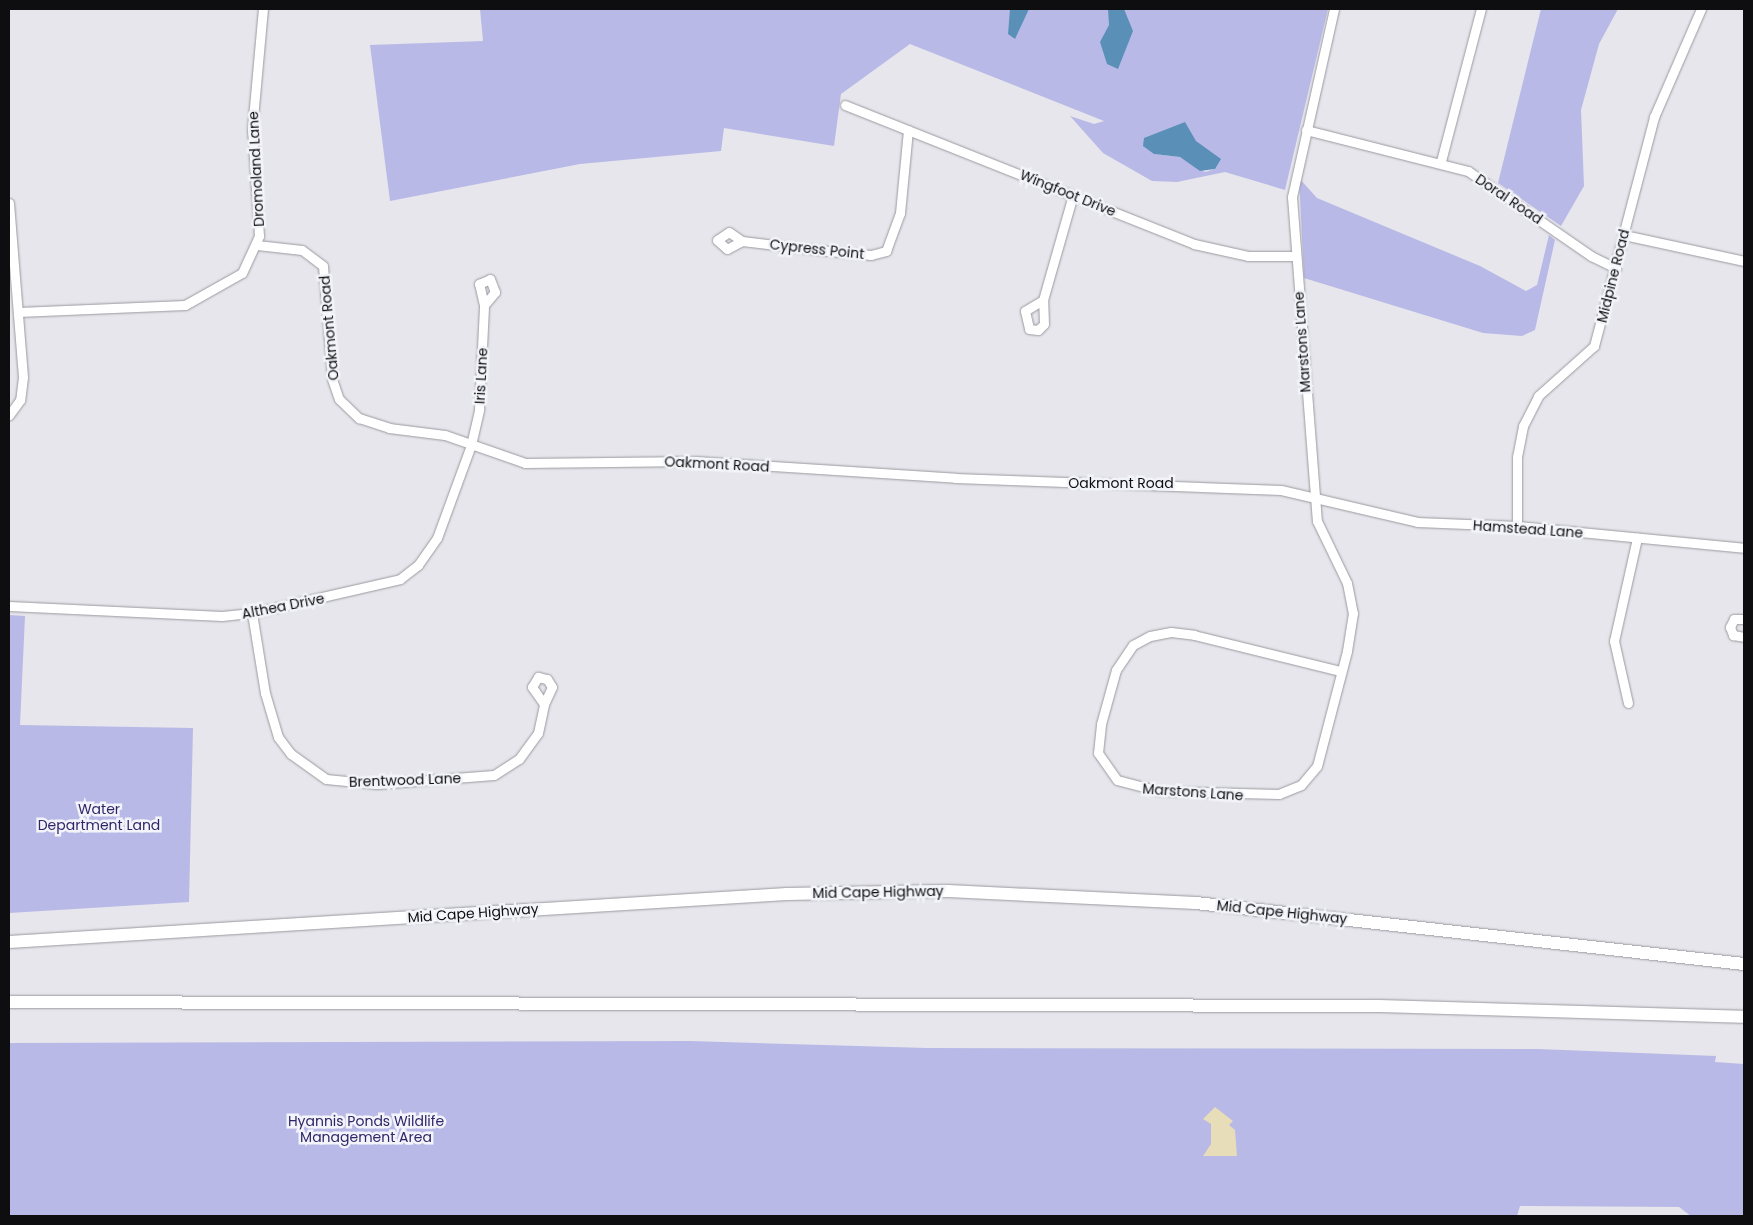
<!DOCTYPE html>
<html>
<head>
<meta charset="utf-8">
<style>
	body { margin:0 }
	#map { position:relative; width:1753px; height:1225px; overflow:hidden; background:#e6e6ec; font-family:Poppins,sans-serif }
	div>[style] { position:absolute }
	.green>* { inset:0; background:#b9b9e7 }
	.sand>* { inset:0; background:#e7ddb8 }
	.water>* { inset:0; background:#5a90b8 }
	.roads { filter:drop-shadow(0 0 1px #999a9f) drop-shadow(0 0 1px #999a9f) }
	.minor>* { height:9px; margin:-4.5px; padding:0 4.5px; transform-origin:4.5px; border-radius:4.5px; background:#fff }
	.highway>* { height:12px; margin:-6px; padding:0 6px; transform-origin:6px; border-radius:6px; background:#fff }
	span { translate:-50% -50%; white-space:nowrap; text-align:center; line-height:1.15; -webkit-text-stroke:5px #f3f4f9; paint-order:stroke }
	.street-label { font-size:14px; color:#0e0e10 }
	.park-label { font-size:14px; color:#2f266a }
	.frame { position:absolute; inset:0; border:10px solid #0e0e10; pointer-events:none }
</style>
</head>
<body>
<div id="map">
	<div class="green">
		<i style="clip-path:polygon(evenodd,480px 9px,1328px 9px,1285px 190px,1225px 172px,1177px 182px,1152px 181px,1103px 153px,1070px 116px,1094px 124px,1104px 121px,910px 44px,841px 94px,834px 146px,724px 128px,721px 151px,580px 164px,390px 201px,370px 45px,483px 41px,480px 9px,1144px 138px,1215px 169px,1205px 172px,1180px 157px,1154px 154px,1144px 138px)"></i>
		<i style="clip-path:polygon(1541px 9px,1618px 9px,1599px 44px,1581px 110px,1584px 186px,1561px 226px,1498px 183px)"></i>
		<i style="clip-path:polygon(1299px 178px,1317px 198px,1480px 266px,1526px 291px,1537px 285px,1549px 235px,1555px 240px,1535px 330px,1522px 336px,1483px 333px,1304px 278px)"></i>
		<i style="clip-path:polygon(9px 615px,25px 616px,20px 725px,193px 728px,189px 902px,9px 913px)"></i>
		<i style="clip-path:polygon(690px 1041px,927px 1048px,1538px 1049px,1716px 1056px,1715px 1062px,1744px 1064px,1744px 1216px,1691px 1216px,1679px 1207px,1520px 1206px,1517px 1216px,9px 1216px,9px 1043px)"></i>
	</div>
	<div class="sand">
		<i style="clip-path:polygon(1215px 1107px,1233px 1121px,1229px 1125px,1235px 1130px,1237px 1156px,1203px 1156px,1211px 1144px,1211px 1124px,1203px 1119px)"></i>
	</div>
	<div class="water">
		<i style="clip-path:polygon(1010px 9px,1029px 9px,1015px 39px,1008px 34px)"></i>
		<i style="clip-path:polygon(1108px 9px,1124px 9px,1133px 31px,1118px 69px,1107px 64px,1100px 42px,1109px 25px)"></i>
		<i style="clip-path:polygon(1185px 122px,1196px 141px,1221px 159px,1215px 169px,1200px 171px,1180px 157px,1154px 154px,1143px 146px,1144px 138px)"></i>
	</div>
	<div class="roads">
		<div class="minor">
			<i style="left:1334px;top:9px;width:193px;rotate:102.6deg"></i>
			<i style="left:1292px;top:197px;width:325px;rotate:85.6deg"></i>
			<i style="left:1317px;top:521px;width:69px;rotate:64.2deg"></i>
			<i style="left:1347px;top:583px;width:31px;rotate:79deg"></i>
			<i style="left:1353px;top:613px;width:38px;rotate:99deg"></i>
			<i style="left:1347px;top:651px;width:119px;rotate:104.6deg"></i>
			<i style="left:1317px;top:766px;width:25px;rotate:130deg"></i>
			<i style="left:1301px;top:785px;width:24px;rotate:158deg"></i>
			<i style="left:1279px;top:794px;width:120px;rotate:-178.6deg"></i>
			<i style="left:1159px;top:791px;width:43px;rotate:-165.3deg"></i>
			<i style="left:1117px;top:780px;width:33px;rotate:-125deg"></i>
			<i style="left:1098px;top:753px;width:29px;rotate:-84deg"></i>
			<i style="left:1101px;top:724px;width:56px;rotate:-74.5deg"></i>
			<i style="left:1116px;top:670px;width:30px;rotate:-56deg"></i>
			<i style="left:1133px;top:645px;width:19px;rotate:-28deg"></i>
			<i style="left:1150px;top:636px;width:21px;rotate:-11deg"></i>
			<i style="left:1171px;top:632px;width:23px;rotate:7deg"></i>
			<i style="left:1194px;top:635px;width:151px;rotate:13.8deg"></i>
			<i style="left:845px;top:105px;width:376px;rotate:21.7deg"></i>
			<i style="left:1194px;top:244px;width:55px;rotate:12.5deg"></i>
			<i style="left:1248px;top:256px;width:48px"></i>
			<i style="left:1306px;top:130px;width:167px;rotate:14.2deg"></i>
			<i style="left:1468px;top:171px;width:150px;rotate:34.6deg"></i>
			<i style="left:1591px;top:256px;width:28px;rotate:26deg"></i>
			<i style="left:1441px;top:161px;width:157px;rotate:-75.3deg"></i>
			<i style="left:9px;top:203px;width:175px;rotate:85.4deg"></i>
			<i style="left:23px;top:377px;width:23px;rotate:97deg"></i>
			<i style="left:20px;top:400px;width:19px;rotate:126deg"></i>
			<i style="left:1624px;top:235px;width:123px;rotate:12.2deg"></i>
			<i style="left:742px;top:241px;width:17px;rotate:152deg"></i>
			<i style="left:727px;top:249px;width:13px;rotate:-138deg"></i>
			<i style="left:717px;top:240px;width:14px;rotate:-34deg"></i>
			<i style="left:729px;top:232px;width:16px;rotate:35deg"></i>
			<i style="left:742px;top:241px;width:77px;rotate:6.8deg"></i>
			<i style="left:818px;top:250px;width:53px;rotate:5.4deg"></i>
			<i style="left:871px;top:255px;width:16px;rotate:-15deg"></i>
			<i style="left:886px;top:251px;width:40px;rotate:-69.8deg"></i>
			<i style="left:900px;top:213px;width:83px;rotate:-84.5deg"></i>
			<i style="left:257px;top:245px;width:45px;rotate:6.3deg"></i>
			<i style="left:302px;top:250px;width:26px;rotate:37deg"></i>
			<i style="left:323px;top:266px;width:113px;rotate:85.4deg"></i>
			<i style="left:332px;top:379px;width:21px;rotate:71deg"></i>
			<i style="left:339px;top:399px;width:28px;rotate:44deg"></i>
			<i style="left:359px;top:418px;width:32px;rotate:18deg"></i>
			<i style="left:389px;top:428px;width:56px;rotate:7.1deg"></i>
			<i style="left:445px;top:435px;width:85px;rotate:19.3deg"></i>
			<i style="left:525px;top:463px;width:170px;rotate:-0.7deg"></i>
			<i style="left:695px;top:461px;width:261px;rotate:3.7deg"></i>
			<i style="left:955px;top:478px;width:326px;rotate:2.1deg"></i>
			<i style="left:1281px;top:490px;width:140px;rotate:13.2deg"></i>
			<i style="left:1417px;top:522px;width:100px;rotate:2.3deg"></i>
			<i style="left:1517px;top:526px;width:228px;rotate:5.5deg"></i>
			<i style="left:1043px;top:300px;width:21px;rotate:149deg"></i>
			<i style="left:1025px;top:311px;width:18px;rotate:77deg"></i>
			<i style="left:1029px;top:329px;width:9px;rotate:6deg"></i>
			<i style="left:1038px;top:330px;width:8px;rotate:-45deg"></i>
			<i style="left:1044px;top:324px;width:24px;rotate:-92deg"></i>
			<i style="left:1043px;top:300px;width:109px;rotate:-74.1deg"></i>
			<i style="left:18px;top:312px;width:167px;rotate:-2.4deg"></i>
			<i style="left:185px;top:305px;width:65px;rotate:-29.3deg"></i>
			<i style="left:242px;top:273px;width:41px;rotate:-65.3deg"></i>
			<i style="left:259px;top:236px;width:107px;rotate:-93.7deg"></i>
			<i style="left:252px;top:129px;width:121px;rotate:-84.8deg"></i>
			<i style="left:1517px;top:526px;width:69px;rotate:-90deg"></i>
			<i style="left:1517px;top:457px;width:32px;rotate:-79deg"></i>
			<i style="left:1523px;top:426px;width:34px;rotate:-63deg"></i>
			<i style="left:1538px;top:396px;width:75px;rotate:-41.8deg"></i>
			<i style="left:1594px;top:346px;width:237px;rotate:-75.3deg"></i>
			<i style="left:1654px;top:117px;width:118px;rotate:-66.5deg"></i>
			<i style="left:9px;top:606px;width:213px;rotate:2.7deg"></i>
			<i style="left:222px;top:616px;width:30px;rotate:-6deg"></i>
			<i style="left:252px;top:613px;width:152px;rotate:-12.9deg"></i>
			<i style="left:400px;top:579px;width:23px;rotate:-38deg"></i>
			<i style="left:418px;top:565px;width:33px;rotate:-55deg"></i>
			<i style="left:437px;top:538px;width:99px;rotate:-69.9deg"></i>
			<i style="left:471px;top:445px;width:37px;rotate:-77deg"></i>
			<i style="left:479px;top:409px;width:104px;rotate:-87.2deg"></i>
			<i style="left:484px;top:305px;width:22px;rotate:-103deg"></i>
			<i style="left:479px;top:284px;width:12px;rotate:-24deg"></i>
			<i style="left:490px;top:279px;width:14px;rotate:69deg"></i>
			<i style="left:495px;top:292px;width:17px;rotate:130deg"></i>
			<i style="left:252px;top:613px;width:81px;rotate:80.8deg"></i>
			<i style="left:265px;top:693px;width:46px;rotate:73.5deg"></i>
			<i style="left:278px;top:737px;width:21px;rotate:53deg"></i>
			<i style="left:291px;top:754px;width:43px;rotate:35.5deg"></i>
			<i style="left:326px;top:779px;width:51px;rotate:5.6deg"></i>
			<i style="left:377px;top:784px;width:117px;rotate:-4.4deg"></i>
			<i style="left:494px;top:775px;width:30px;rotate:-33deg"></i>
			<i style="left:519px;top:759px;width:32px;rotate:-54deg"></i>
			<i style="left:538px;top:733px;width:30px;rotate:-78deg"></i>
			<i style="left:544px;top:704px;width:21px;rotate:-125deg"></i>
			<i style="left:532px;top:687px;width:12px;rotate:-59deg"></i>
			<i style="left:538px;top:677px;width:9px;rotate:13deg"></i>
			<i style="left:547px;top:679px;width:9px;rotate:58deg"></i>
			<i style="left:552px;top:687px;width:19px;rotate:115deg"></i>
			<i style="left:1744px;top:619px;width:10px;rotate:180deg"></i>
			<i style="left:1734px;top:619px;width:9px;rotate:117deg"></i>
			<i style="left:1730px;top:627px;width:9px;rotate:69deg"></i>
			<i style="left:1733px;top:635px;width:11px;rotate:10deg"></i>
			<i style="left:1628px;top:703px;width:64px;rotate:-102.7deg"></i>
			<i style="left:1614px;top:641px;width:106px;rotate:-77.4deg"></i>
		</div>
		<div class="highway">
			<i style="left:9px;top:942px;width:779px;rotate:-3.53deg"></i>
			<i style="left:787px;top:894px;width:161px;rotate:-1.1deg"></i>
			<i style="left:948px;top:891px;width:248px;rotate:2.8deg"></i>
			<i style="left:1196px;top:903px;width:551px;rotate:6.35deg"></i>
			<i style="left:9px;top:1002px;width:1368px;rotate:0.17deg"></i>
			<i style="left:1377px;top:1006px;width:367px;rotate:1.7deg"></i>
		</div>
	</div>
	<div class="street-label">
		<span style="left:256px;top:169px;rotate:-93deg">Dromoland Lane</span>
		<span style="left:1068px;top:193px;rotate:22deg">Wingfoot Drive</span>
		<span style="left:1509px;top:199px;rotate:34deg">Doral Road</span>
		<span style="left:817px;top:249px;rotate:6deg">Cypress Point</span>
		<span style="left:1613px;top:276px;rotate:-76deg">Midpine Road</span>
		<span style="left:329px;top:328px;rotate:-95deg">Oakmont Road</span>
		<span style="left:1302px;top:342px;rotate:-94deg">Marstons Lane</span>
		<span style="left:481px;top:376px;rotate:-87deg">Iris Lane</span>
		<span style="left:717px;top:464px;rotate:3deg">Oakmont Road</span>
		<span style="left:1121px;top:483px">Oakmont Road</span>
		<span style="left:1528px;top:529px;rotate:4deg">Hamstead Lane</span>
		<span style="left:283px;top:606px;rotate:-11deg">Althea Drive</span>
		<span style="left:405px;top:780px;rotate:-2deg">Brentwood Lane</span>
		<span style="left:1193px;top:792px;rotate:4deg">Marstons Lane</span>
		<span style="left:878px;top:892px;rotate:-1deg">Mid Cape Highway</span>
		<span style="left:1282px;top:912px;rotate:6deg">Mid Cape Highway</span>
		<span style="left:473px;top:913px;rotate:-4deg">Mid Cape Highway</span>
	</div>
	<div class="park-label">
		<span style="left:99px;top:817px">Water<br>Department Land</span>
		<span style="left:366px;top:1129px">Hyannis Ponds Wildlife<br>Management Area</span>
	</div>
	<div class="frame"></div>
</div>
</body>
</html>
